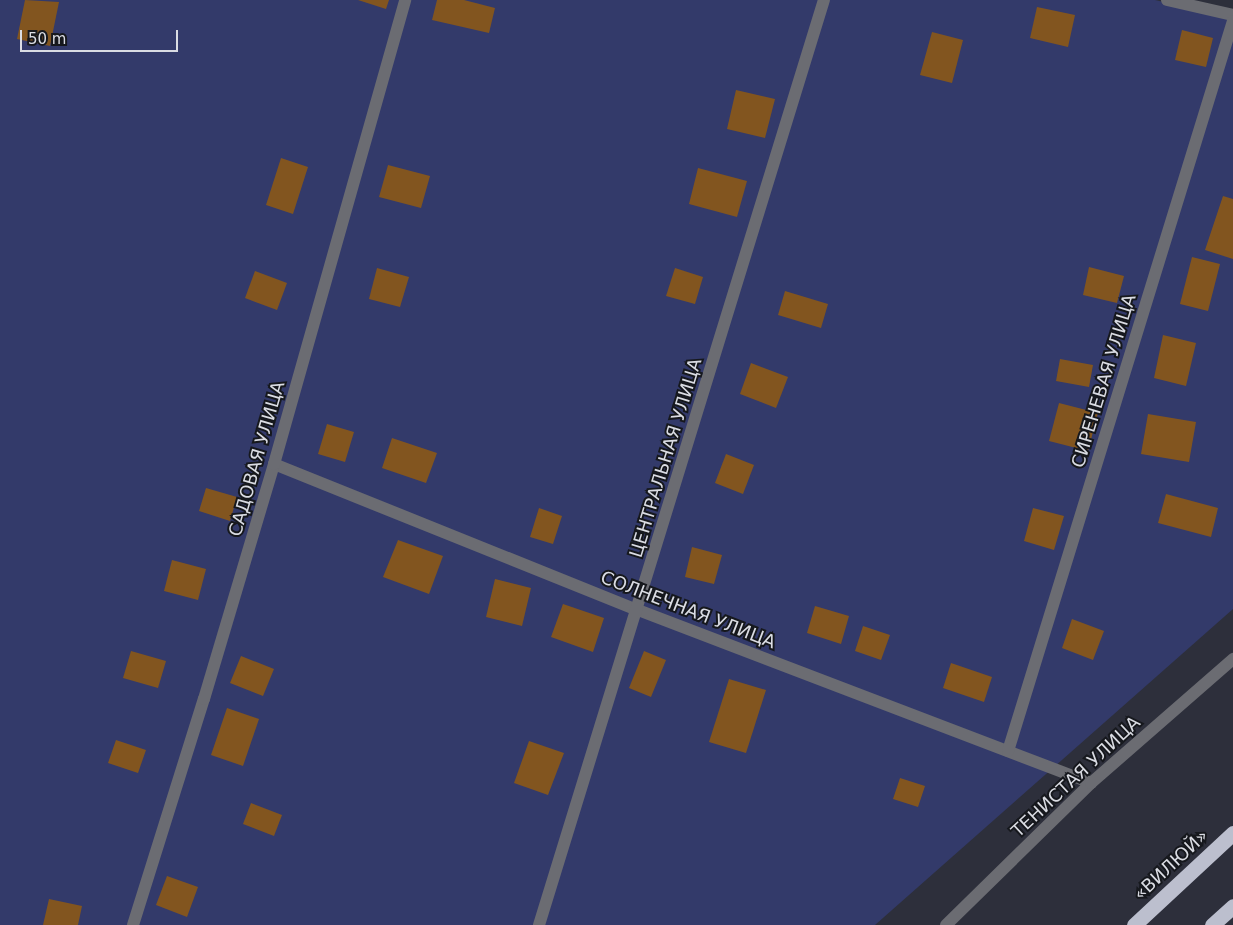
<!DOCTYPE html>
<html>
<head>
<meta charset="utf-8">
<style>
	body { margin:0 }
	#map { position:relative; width:1233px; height:925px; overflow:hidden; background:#2d2f3b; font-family:"DejaVu Sans",sans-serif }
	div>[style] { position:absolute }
	.green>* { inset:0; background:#333a6a }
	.building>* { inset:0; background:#82551f }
	.minor>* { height:12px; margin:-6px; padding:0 6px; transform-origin:6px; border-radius:6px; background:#6b6c72 }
	.highway>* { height:15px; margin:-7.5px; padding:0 7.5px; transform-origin:7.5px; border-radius:7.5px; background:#bcbfce }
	span { translate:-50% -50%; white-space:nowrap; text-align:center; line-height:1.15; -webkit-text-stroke:4px #16181d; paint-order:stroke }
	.street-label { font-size:18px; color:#dadce3 }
	.scale { position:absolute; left:20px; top:30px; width:158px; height:22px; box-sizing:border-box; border:2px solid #dadce3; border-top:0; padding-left:6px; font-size:15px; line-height:18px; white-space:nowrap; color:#dadce3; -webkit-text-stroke:4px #16181d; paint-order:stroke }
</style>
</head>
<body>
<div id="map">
	<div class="green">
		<i style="clip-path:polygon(0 0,1155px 0,1233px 18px,1233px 609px,875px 925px,0 925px)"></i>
	</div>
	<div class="building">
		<i style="clip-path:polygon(25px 0,59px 2px,50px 46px,17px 39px)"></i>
		<i style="clip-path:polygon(358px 0,389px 0,386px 9px)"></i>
		<i style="clip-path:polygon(437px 0,464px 0,495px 8px,489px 33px,432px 20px)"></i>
		<i style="clip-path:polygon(1037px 7px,1075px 15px,1068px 47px,1030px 38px)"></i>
		<i style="clip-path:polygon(1182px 30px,1213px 38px,1206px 67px,1175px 60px)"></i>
		<i style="clip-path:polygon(932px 32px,963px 40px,952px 83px,920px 75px)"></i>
		<i style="clip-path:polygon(736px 90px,775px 99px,765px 138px,727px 129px)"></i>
		<i style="clip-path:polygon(281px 158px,308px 167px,293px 214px,266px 205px)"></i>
		<i style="clip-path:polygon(388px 165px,430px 176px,421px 208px,379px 197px)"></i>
		<i style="clip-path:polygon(698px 168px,747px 181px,737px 217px,689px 204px)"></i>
		<i style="clip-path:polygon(1223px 196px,1233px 199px,1233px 259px,1205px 250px)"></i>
		<i style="clip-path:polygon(1192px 257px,1220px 264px,1208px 311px,1180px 304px)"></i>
		<i style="clip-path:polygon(1089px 267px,1124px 276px,1117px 303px,1083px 295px)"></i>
		<i style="clip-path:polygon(377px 268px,409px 277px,400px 307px,369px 299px)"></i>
		<i style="clip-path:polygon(675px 268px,703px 277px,695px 304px,666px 296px)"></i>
		<i style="clip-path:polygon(255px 271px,287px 283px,277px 310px,245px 298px)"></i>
		<i style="clip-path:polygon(785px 291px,828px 304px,821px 328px,778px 315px)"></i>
		<i style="clip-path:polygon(1163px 335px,1196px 343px,1186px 386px,1154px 378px)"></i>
		<i style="clip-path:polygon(1060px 359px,1093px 365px,1089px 387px,1056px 381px)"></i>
		<i style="clip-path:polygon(751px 363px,788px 377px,776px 408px,740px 394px)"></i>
		<i style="clip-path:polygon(1059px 403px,1098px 413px,1088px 451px,1049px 441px)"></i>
		<i style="clip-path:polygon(1148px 414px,1196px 422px,1189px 462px,1141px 454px)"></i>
		<i style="clip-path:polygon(327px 424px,354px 432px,345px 462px,318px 454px)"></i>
		<i style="clip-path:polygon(392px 438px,437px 453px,426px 483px,382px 468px)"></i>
		<i style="clip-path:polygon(726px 454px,754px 465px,743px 494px,715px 483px)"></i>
		<i style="clip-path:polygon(206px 488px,237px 497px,230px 521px,199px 511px)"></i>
		<i style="clip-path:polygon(1166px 494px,1218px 508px,1211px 537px,1158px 523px)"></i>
		<i style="clip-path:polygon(539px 508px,562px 516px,553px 544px,530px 537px)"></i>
		<i style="clip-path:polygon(1033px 508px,1064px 516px,1054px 550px,1024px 541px)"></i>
		<i style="clip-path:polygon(398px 540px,443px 556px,429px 594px,383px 577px)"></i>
		<i style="clip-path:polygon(692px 547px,722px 555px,714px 584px,685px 577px)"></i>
		<i style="clip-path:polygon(172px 560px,206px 569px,198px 600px,164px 591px)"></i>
		<i style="clip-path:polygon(495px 579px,531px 588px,522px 626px,486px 617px)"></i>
		<i style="clip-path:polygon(563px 604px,604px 618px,593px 652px,551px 637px)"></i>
		<i style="clip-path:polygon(815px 606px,849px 616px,841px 644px,807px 633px)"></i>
		<i style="clip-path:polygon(1072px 619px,1104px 631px,1093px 660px,1062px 648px)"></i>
		<i style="clip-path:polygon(863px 626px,890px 635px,881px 660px,855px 651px)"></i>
		<i style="clip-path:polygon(131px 651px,166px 661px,158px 688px,123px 678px)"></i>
		<i style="clip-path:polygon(644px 651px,666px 660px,651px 697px,629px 688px)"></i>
		<i style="clip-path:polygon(241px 656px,274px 669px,263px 696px,230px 683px)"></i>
		<i style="clip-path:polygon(951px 663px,992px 677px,984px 702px,943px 688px)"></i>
		<i style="clip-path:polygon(729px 679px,766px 690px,746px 753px,709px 742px)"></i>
		<i style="clip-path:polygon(227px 708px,259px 719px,243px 766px,211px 755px)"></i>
		<i style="clip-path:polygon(116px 740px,146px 750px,138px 773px,108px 763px)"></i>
		<i style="clip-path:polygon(529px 741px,564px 753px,548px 795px,514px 783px)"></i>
		<i style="clip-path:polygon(900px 778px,925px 786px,918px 807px,893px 799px)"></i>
		<i style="clip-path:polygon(251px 803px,282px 815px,274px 836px,243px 824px)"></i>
		<i style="clip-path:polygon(167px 876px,198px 887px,187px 917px,156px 905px)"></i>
		<i style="clip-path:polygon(49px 899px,82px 906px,78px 925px,43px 925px)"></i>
	</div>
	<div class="minor">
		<i style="left:1167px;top:0;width:68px;rotate:12.8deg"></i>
		<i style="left:274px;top:464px;width:392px;rotate:21.9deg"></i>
		<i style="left:638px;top:610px;width:485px;rotate:20.9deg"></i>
		<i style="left:1008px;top:751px;width:764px;rotate:-72.87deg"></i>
		<i style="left:133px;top:925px;width:237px;rotate:-72.6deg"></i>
		<i style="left:204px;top:699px;width:245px;rotate:-73.4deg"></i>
		<i style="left:274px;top:464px;width:482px;rotate:-74.2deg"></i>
		<i style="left:539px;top:925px;width:968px;rotate:-72.88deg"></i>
		<i style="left:946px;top:925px;width:203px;rotate:-44.4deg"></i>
		<i style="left:1091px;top:783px;width:189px;rotate:-41.1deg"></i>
	</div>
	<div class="highway">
		<i style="left:1134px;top:925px;width:135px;rotate:-42.9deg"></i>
		<i style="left:1212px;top:925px;width:28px;rotate:-42deg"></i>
	</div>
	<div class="street-label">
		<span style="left:1104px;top:381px;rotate:-73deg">СИРЕНЕВАЯ УЛИЦА</span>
		<span style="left:666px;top:458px;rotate:-73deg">ЦЕНТРАЛЬНАЯ УЛИЦА</span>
		<span style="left:257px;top:459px;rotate:-74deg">САДОВАЯ УЛИЦА</span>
		<span style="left:688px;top:610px;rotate:21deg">СОЛНЕЧНАЯ УЛИЦА</span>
		<span style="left:1076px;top:777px;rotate:-43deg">ТЕНИСТАЯ УЛИЦА</span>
		<span style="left:1171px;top:865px;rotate:-43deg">«ВИЛЮЙ»</span>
	</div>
	<div class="scale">50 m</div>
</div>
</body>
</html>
